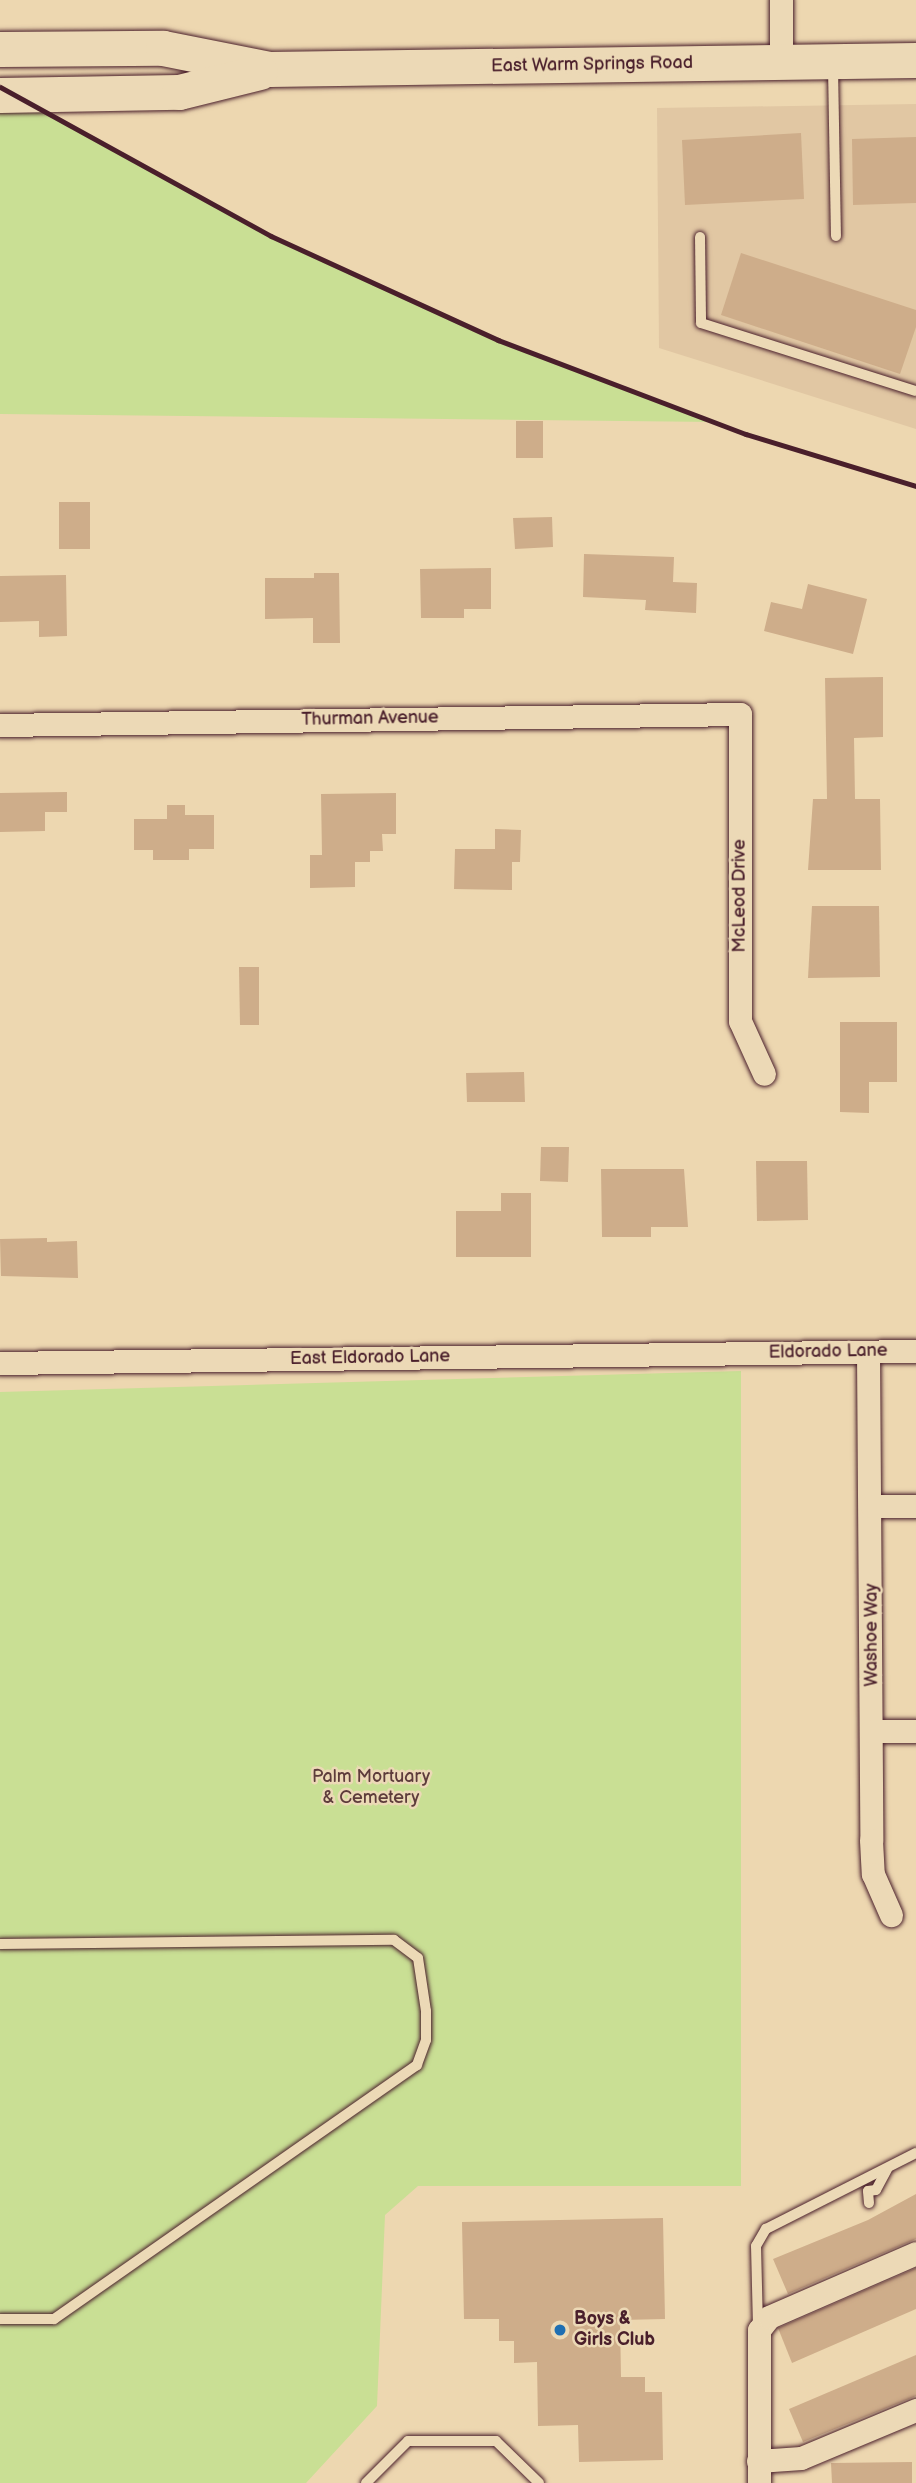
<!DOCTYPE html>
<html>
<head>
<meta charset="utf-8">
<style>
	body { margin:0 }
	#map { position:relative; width:916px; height:2483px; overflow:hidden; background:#edd7b0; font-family:"Balsamiq Sans",sans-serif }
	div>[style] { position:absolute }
	.built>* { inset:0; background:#e1c7a3 }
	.green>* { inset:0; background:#c9df94 }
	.building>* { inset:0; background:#cead8a }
	.roads { filter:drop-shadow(0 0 2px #4a1f2b) drop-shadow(0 0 2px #4a1f2b) }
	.lane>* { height:10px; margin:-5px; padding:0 5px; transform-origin:5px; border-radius:5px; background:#ecd9b6 }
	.street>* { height:23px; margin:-11.5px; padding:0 11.5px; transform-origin:11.5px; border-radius:11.5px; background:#ecd9b6 }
	.primary>* { height:35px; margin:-17.5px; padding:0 17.5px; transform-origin:17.5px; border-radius:17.5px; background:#ecd9b6 }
	.rail>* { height:5px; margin:-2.5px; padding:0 2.5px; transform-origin:2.5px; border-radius:2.5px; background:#4a1f2b }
	.dots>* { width:19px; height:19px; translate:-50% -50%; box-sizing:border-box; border:4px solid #ecd9b6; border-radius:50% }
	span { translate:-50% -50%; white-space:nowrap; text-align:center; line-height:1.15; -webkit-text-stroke:5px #ecd9b6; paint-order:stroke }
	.street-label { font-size:18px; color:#4a1f2b }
	.park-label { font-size:18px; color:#5d3c3b }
	.poi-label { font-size:18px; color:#4a1f2b; font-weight:700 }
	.left { translate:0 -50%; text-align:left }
</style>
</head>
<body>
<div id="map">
	<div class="built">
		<i style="clip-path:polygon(916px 104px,916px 429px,659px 348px,657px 108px)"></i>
	</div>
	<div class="green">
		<i style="clip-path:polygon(0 94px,14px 95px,271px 236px,498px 340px,715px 422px,0 414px)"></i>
		<i style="clip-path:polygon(741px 1371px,741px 2186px,418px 2186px,385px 2215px,377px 2406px,306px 2483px,0 2483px,0 1392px)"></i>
	</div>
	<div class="building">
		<i style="clip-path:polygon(801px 133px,804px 199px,685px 205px,682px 140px)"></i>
		<i style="clip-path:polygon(916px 137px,916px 203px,853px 205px,852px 139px)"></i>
		<i style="clip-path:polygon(741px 253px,916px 310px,916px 327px,900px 374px,721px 315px)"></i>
		<i style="clip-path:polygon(516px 421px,543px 421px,543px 458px,516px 458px)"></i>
		<i style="clip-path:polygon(59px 502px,90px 502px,90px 549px,59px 549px)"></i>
		<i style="clip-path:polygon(552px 517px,553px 547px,515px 549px,513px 518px)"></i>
		<i style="clip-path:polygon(584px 554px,674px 557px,673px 582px,697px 583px,696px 613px,645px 610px,646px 600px,583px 597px)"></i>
		<i style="clip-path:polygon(491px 568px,491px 609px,464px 609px,464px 618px,421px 618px,420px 569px)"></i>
		<i style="clip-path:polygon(314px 573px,339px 573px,340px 643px,313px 643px,313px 618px,265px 619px,265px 578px,314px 578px)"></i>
		<i style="clip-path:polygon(66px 575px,67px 636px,39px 637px,39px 621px,0 622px,0 576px)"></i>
		<i style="clip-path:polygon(808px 584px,867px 599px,853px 654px,764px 631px,771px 602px,802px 609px)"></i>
		<i style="clip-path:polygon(883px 677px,883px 737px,854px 738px,855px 799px,880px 799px,881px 870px,808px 870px,813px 799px,827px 799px,825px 678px)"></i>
		<i style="clip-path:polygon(67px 792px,67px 812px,45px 812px,45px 831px,0 832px,0 793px)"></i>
		<i style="clip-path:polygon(396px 793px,396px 834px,382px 834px,383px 851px,370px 851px,370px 862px,355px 862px,355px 887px,310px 888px,310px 855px,322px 855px,321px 794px)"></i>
		<i style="clip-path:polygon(167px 805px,185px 805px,185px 815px,214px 815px,214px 849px,189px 849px,189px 860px,153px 860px,153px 850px,134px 850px,134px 819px,167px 819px)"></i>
		<i style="clip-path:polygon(495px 829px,521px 830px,520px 862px,512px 862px,512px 890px,454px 889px,455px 849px,495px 849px)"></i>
		<i style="clip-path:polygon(812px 906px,879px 906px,880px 977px,808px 978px)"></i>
		<i style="clip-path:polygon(239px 967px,259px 967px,259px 1025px,240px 1025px)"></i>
		<i style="clip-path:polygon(840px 1022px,897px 1022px,897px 1082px,869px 1082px,869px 1113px,840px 1112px)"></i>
		<i style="clip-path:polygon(524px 1072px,525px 1102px,467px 1102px,466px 1073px)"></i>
		<i style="clip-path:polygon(541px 1147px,569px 1147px,568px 1182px,540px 1181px)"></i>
		<i style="clip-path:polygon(756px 1161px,807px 1161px,808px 1220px,757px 1221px)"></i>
		<i style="clip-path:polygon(601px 1169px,684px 1169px,688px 1227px,651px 1227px,651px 1237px,602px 1237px)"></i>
		<i style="clip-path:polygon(501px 1193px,531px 1193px,531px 1257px,456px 1257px,456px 1211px,501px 1211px)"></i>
		<i style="clip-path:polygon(47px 1238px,47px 1242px,77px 1241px,78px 1278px,1px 1276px,0 1239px)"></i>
		<i style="clip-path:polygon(916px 2194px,916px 2239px,788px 2294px,773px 2259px,868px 2220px)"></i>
		<i style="clip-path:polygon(663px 2218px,665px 2319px,620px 2320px,621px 2377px,645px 2377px,645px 2392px,662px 2392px,663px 2460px,579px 2462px,578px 2425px,538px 2426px,537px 2362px,514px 2363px,514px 2341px,499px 2341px,499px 2319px,464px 2319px,462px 2222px)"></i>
		<i style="clip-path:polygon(916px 2268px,916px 2309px,792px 2363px,778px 2328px)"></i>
		<i style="clip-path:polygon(916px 2355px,916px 2396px,803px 2442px,789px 2409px)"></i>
		<i style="clip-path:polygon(912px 2462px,912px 2483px,832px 2483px,831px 2463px)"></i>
	</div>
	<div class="roads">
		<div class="lane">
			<i style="left:833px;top:67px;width:169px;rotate:89deg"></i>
			<i style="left:700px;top:237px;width:86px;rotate:89.3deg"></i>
			<i style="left:701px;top:323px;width:225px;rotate:17.6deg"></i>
			<i style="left:0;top:1944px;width:394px;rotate:-0.6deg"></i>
			<i style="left:394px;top:1940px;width:30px;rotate:37deg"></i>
			<i style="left:418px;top:1958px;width:54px;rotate:81.4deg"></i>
			<i style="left:426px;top:2011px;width:29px;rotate:90deg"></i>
			<i style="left:426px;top:2040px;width:27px;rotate:110deg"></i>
			<i style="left:417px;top:2065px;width:443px;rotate:145deg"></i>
			<i style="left:54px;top:2319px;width:54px;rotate:180deg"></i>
			<i style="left:869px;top:2203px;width:12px;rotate:-95deg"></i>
			<i style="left:868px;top:2191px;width:8px;rotate:-7deg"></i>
			<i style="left:876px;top:2190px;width:24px;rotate:-62deg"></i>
			<i style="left:758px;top:2327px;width:81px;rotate:-91.4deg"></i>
			<i style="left:756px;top:2246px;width:20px;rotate:-60deg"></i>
			<i style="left:766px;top:2229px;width:168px;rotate:-26.9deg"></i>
			<i style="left:366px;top:2483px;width:59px;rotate:-45deg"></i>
			<i style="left:408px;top:2441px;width:88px"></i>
			<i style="left:496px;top:2441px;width:60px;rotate:44.3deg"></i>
		</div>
		<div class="street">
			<i style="left:781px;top:0;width:63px;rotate:90deg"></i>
			<i style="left:0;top:725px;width:740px;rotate:-0.85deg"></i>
			<i style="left:740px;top:714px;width:307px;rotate:90deg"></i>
			<i style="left:740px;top:1021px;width:58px;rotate:65.6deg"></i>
			<i style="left:868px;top:1352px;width:488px;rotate:89.6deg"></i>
			<i style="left:871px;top:1840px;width:34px;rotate:87deg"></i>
			<i style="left:873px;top:1874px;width:45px;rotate:66.3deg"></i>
			<i style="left:0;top:1363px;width:916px;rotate:-0.75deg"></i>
			<i style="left:872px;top:1506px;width:44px"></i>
			<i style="left:871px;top:1731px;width:45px"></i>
			<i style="left:758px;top:2461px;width:43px;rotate:-4deg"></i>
			<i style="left:801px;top:2458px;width:125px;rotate:-22.7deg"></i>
			<i style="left:759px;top:2483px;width:153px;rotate:-90deg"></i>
			<i style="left:759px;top:2330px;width:16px;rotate:-52deg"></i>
			<i style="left:769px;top:2317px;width:160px;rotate:-23.5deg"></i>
		</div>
		<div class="primary">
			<i style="left:0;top:49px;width:163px;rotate:-0.4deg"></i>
			<i style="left:163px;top:48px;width:108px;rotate:11.2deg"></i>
			<i style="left:269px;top:69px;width:647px;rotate:-0.8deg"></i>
			<i style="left:0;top:95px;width:179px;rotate:-1deg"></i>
			<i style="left:179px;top:92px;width:83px;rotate:-13.9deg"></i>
		</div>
	</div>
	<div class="rail">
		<i style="left:0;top:87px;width:309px;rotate:28.8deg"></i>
		<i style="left:271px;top:236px;width:250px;rotate:24.6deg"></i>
		<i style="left:498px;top:340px;width:265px;rotate:20.8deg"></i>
		<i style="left:746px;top:434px;width:178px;rotate:17deg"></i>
	</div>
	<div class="dots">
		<i style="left:560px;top:2330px;background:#1f6fb2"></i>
	</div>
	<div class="street-label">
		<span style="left:592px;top:65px;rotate:-1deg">East Warm Springs Road</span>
		<span style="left:370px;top:719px;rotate:-1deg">Thurman Avenue</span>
		<span style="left:740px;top:896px;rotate:-90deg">McLeod Drive</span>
		<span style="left:828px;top:1352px;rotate:-1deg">Eldorado Lane</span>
		<span style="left:370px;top:1358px;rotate:-1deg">East Eldorado Lane</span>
		<span style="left:872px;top:1635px;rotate:-90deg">Washoe Way</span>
	</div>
	<div class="park-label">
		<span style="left:371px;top:1788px">Palm Mortuary<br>&amp; Cemetery</span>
	</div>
	<div class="poi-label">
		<span class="left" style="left:574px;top:2330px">Boys &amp;<br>Girls Club</span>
	</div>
</div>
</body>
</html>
